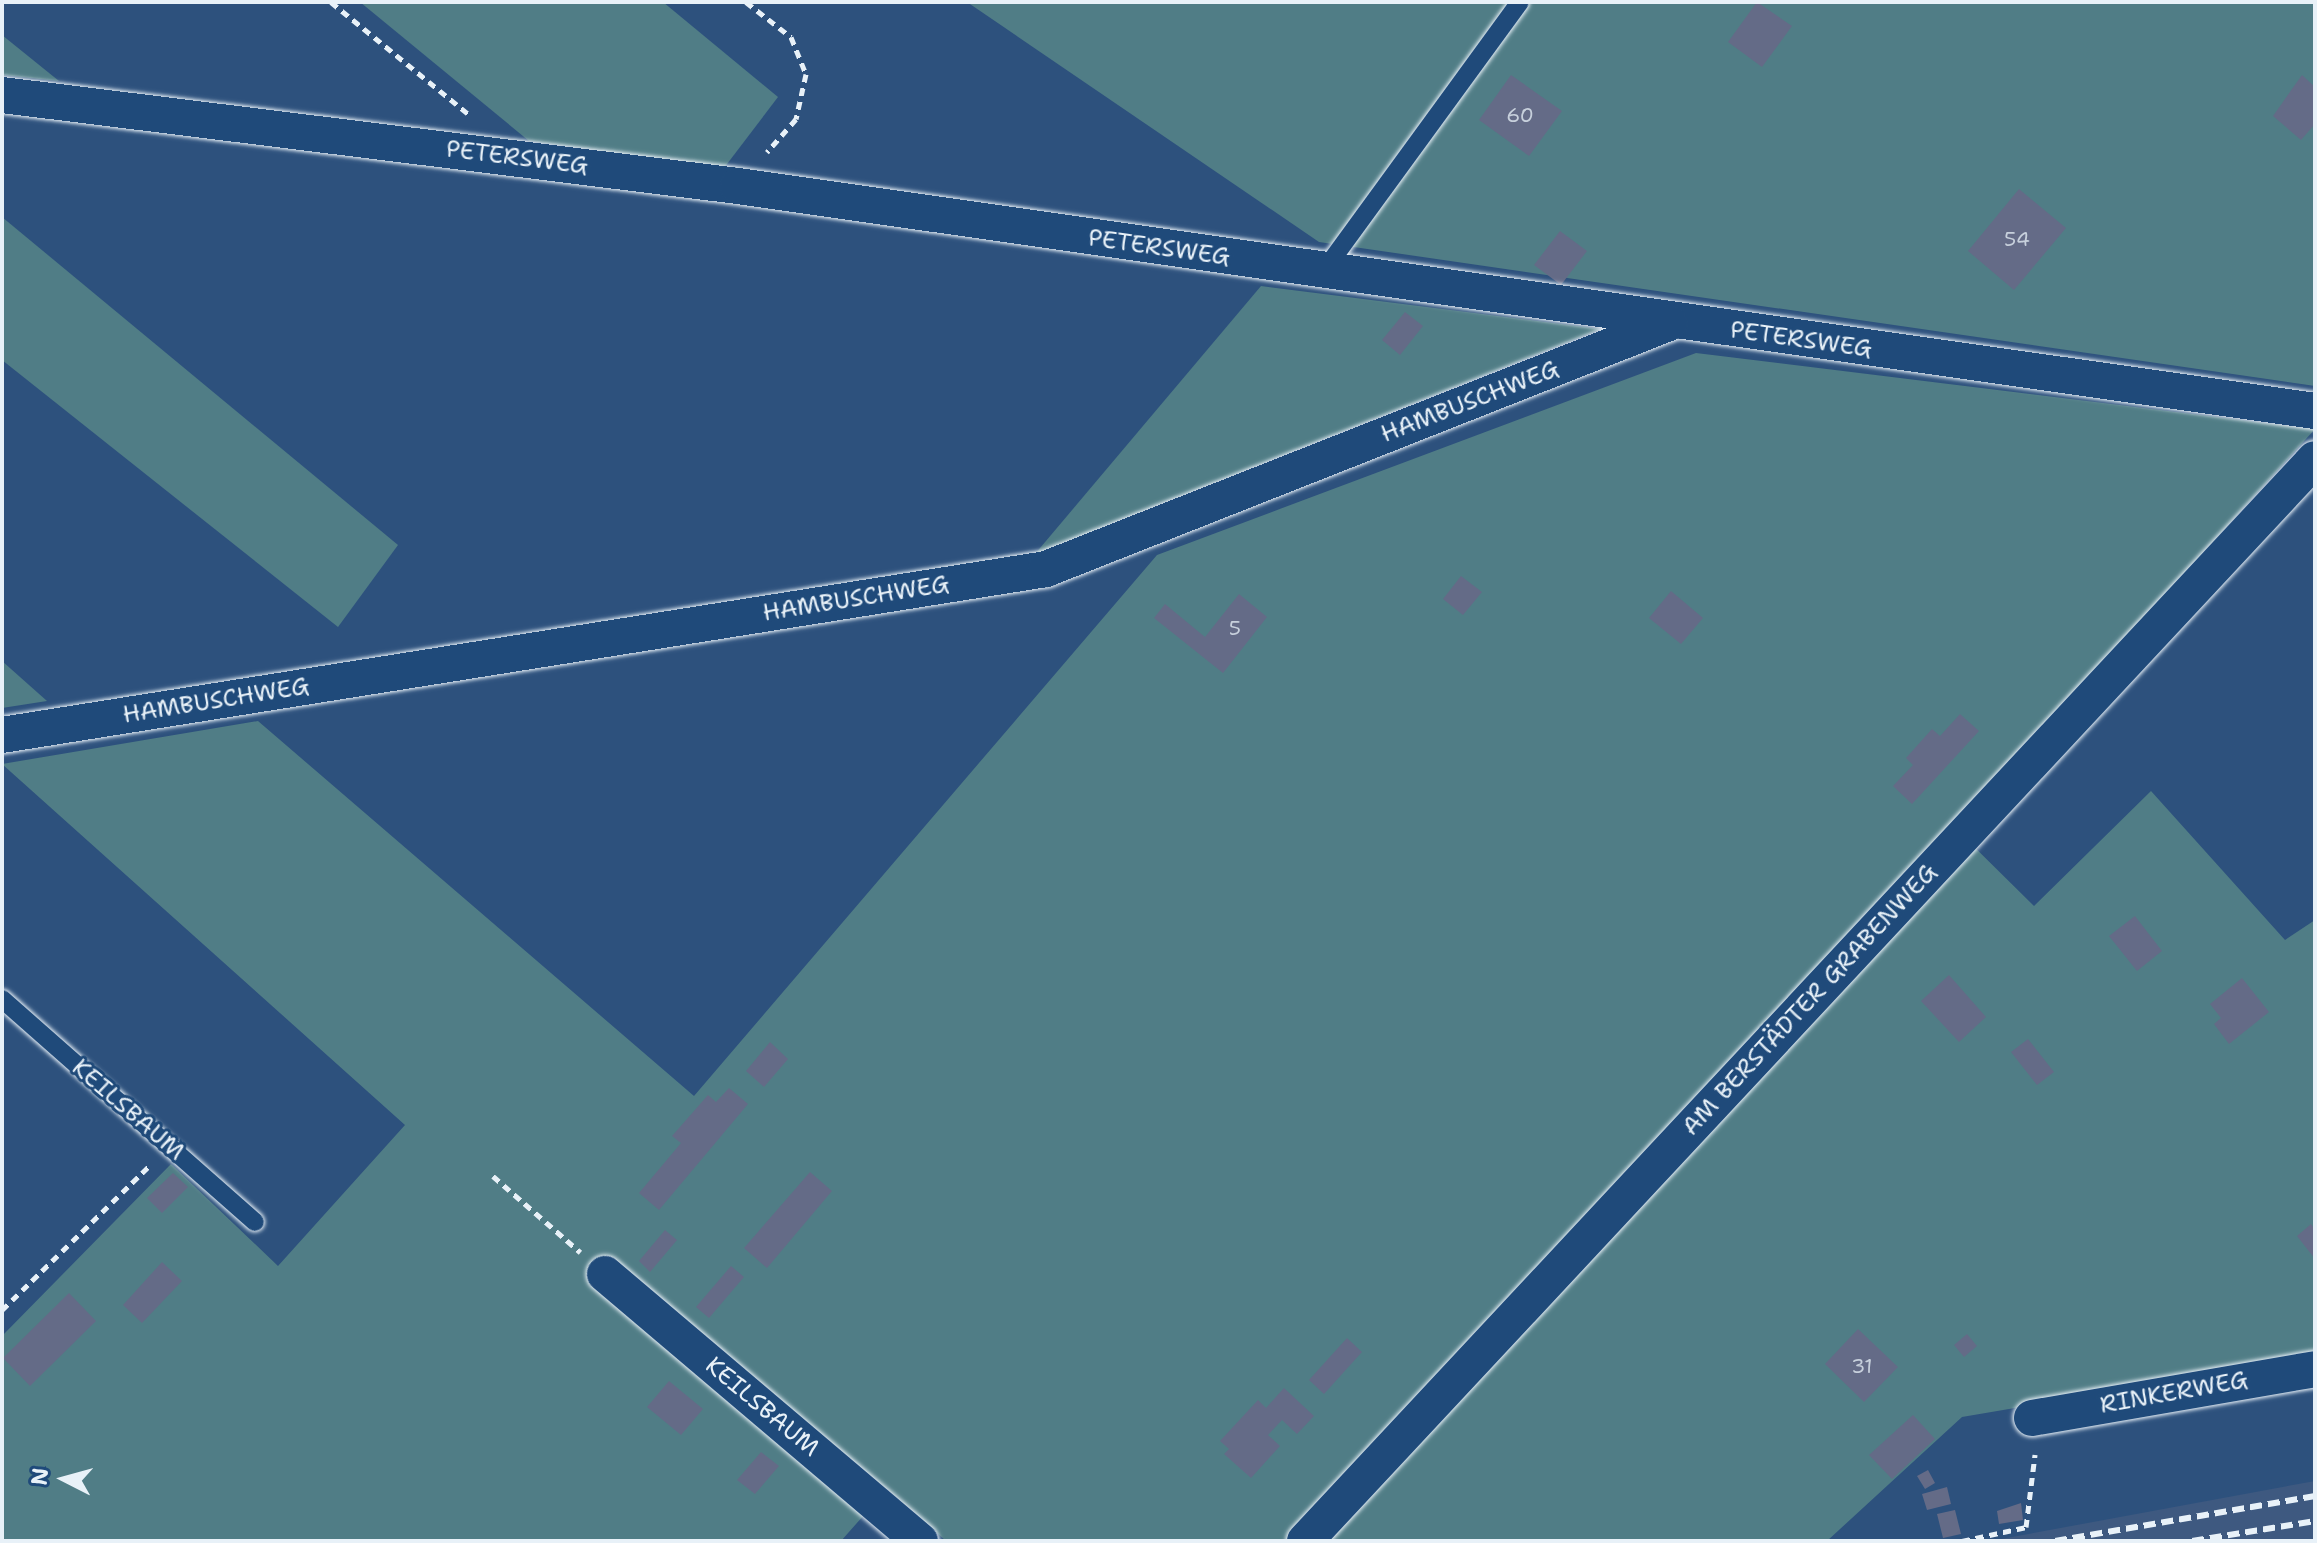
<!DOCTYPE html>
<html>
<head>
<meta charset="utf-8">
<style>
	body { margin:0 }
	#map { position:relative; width:2317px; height:1543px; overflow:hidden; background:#2d517d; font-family:"Shantell Sans",sans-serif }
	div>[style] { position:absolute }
	.built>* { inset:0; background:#3e5980 }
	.green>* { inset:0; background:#507d86 }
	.building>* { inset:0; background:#646b87 }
	.path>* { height:5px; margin-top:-2.5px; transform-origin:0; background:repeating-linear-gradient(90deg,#e8f1f8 0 8px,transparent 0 14px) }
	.roads { filter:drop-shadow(0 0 2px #e8f1f8) drop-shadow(0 0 2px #e8f1f8) }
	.lane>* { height:18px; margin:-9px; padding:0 9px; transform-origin:9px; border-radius:9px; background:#1f4a7a }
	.street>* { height:36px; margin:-18px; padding:0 18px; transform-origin:18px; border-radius:18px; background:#1f4a7a }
	.rail>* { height:6px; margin-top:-3px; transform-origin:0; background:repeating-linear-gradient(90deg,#e8f1f8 0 12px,transparent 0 18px) }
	span { translate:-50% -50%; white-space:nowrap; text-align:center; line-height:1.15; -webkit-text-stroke:6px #1f4a7a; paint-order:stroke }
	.number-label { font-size:20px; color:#c7d0dc }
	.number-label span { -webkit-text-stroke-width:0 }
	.street-label { font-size:24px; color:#e8f1f8 }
	.frame { position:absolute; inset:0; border:4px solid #e8f1f8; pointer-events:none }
	.north { position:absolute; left:24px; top:1439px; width:80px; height:80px; -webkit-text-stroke:6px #1f4a7a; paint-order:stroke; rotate:276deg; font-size:22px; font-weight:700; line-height:32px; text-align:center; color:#e8f1f8 }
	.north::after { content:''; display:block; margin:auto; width:28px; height:36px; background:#e8f1f8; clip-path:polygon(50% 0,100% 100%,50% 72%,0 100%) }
</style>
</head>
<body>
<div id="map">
	<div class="built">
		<i style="clip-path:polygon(2315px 1481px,2315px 1540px,2309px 1541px,1990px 1541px)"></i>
	</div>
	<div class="green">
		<i style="clip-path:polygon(360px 2px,663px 2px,778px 97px,724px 168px,529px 141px)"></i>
		<i style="clip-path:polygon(967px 2px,2315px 2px,2315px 386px,1319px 242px)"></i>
		<i style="clip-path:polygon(2px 35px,59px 81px,2px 75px)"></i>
		<i style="clip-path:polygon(2px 217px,398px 545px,338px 627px,2px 360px)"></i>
		<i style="clip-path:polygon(1261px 286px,1601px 329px,1035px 554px)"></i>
		<i style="clip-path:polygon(1696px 353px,2315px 429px,1954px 827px,2034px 906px,2151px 791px,2285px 940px,2315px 920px,2315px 1357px,1962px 1417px,1827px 1541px,946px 1541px,887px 1489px,841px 1541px,2px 1541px,2px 1336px,171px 1164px,278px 1266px,405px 1125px,2px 764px,258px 721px,694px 1096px,1157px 555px)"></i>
		<i style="clip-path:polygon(2px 661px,47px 701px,2px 708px)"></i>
	</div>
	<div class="building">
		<i style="clip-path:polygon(1757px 2px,1792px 26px,1762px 67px,1728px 42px)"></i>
		<i style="clip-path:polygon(1511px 75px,1562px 111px,1529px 156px,1479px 120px)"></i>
		<i style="clip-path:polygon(2302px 75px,2315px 87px,2315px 124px,2301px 140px,2273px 116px)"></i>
		<i style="clip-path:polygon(2019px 189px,2066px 228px,2014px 290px,1968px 251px)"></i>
		<i style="clip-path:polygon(1560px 231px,1587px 251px,1561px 285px,1534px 265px)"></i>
		<i style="clip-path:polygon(1405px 312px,1423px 326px,1400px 355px,1382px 340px)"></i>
		<i style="clip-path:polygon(1461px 576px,1482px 592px,1463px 615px,1443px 599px)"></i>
		<i style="clip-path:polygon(1671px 591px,1703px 618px,1681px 644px,1649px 618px)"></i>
		<i style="clip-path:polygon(1239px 594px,1267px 617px,1223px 673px,1154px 618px,1165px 604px,1205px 637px)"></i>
		<i style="clip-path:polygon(1960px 714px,1979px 731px,1912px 804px,1893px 786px,1913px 765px,1906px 758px,1932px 729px,1940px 736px)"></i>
		<i style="clip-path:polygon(2135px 916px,2162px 951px,2137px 971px,2109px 936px)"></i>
		<i style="clip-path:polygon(1949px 975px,1986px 1017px,1959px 1042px,1921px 1001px)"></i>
		<i style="clip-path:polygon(2242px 978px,2269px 1012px,2229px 1044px,2214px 1024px,2221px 1018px,2210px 1004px)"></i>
		<i style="clip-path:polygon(2028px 1039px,2054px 1072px,2037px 1085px,2011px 1052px)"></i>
		<i style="clip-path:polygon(770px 1042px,788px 1059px,764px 1087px,746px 1071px)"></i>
		<i style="clip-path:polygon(729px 1088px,748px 1104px,659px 1210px,639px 1193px,681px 1143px,672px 1136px,708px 1095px,716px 1102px)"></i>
		<i style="clip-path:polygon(810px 1172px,832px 1191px,767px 1268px,744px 1248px)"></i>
		<i style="clip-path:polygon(173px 1173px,188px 1187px,162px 1213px,147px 1198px)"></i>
		<i style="clip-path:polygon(2311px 1224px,2315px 1230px,2315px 1259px,2297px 1236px)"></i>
		<i style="clip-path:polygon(665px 1230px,677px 1240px,650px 1272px,639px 1261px)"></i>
		<i style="clip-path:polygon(162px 1262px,182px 1281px,142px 1323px,123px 1305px)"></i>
		<i style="clip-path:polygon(731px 1266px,744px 1277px,709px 1318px,696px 1307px)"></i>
		<i style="clip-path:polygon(69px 1293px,96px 1321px,30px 1386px,3px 1358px)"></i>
		<i style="clip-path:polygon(1858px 1329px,1898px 1367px,1864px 1402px,1825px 1364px)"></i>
		<i style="clip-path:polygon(1967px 1334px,1977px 1346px,1964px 1357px,1954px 1345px)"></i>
		<i style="clip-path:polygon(1347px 1338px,1362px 1352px,1324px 1394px,1309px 1380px)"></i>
		<i style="clip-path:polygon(669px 1381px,703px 1409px,681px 1435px,647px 1407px)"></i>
		<i style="clip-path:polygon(1284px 1388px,1314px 1416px,1297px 1434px,1282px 1420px,1268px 1435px,1280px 1446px,1251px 1478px,1224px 1454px,1229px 1449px,1220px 1441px,1258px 1400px,1266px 1408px)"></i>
		<i style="clip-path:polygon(1913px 1415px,1935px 1439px,1892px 1479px,1869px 1455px)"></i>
		<i style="clip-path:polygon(761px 1452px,779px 1466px,755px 1494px,737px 1480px)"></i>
		<i style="clip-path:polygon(1928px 1470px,1935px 1483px,1925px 1489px,1917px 1476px)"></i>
		<i style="clip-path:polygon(1947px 1487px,1951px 1504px,1927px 1510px,1922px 1494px)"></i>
		<i style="clip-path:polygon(2021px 1503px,2023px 1520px,1999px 1524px,1997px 1511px)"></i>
		<i style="clip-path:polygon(1955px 1510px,1961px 1534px,1943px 1538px,1937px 1514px)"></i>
	</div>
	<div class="path">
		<i style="left:331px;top:2px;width:181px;rotate:39.2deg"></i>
		<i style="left:746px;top:2px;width:57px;rotate:37.9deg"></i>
		<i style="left:791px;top:37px;width:40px;rotate:68deg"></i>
		<i style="left:806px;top:74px;width:46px;rotate:102.5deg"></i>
		<i style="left:796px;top:119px;width:44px;rotate:131.3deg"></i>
		<i style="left:493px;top:1176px;width:116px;rotate:41.1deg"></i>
		<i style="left:2px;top:1310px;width:207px;rotate:-44.4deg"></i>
		<i style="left:1962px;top:1541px;width:66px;rotate:-12.3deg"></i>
		<i style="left:2026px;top:1527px;width:73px;rotate:-82.9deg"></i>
	</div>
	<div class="roads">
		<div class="lane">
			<i style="left:1323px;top:272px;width:334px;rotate:-53.9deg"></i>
			<i style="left:2px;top:999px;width:337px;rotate:41.4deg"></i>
		</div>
		<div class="street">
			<i style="left:2px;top:95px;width:742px;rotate:7.05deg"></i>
			<i style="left:738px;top:186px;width:1593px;rotate:8.12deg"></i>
			<i style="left:2px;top:735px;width:1057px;rotate:-9.03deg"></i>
			<i style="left:1046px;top:569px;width:670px;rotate:-21.55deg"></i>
			<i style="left:605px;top:1274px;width:413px;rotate:40.3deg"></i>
			<i style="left:2032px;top:1418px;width:287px;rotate:-9.8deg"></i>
			<i style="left:1305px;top:1541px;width:1480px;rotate:-46.97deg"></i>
		</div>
	</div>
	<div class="rail">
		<i style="left:2055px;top:1541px;width:264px;rotate:-9.8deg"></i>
		<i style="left:2192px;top:1541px;width:125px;rotate:-9.2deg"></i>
	</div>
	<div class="number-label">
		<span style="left:1520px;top:115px">60</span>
		<span style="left:2017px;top:239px">54</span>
		<span style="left:1235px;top:628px">5</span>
		<span style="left:1862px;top:1366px">31</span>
	</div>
	<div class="street-label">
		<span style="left:517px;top:158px;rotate:7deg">PETERSWEG</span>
		<span style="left:1159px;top:248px;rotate:8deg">PETERSWEG</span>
		<span style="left:1801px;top:340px;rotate:8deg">PETERSWEG</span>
		<span style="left:1470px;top:402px;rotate:-21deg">HAMBUSCHWEG</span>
		<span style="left:856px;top:599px;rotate:-9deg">HAMBUSCHWEG</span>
		<span style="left:216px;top:701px;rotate:-9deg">HAMBUSCHWEG</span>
		<span style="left:1810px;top:1000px;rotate:-47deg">AM BERSTÄDTER GRABENWEG</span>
		<span style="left:128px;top:1110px;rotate:41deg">KEILSBAUM</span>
		<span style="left:2174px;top:1393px;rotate:-10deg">RINKERWEG</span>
		<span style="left:762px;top:1407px;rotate:40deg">KEILSBAUM</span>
	</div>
	<div class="frame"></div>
	<div class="north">N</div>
</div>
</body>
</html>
